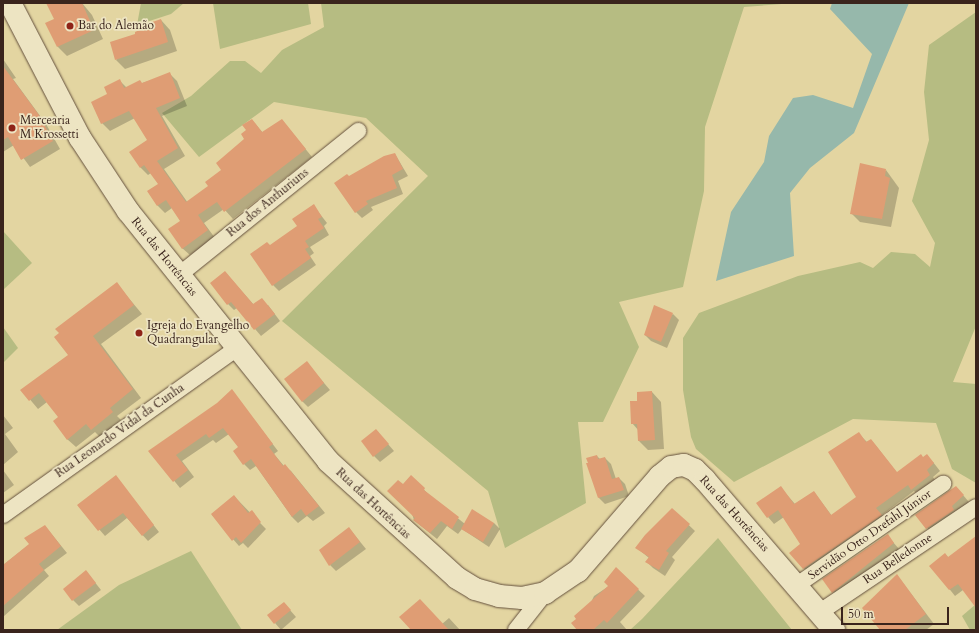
<!DOCTYPE html>
<html>
<head>
<meta charset="utf-8">
<style>
	body { margin:0 }
	#map { position:relative; width:979px; height:633px; overflow:hidden; background:#e3d5a1; font-family:Cardo,serif }
	div>[style] { position:absolute }
	.green>* { inset:0; background:#b6bc82 }
	.water>* { inset:0; background:#96b8ab }
	.shadow>* { inset:0; background:#0003 }
	.building>* { inset:0; background:#df9d74 }
	.roads { filter:drop-shadow(0 0 1px #64503d) drop-shadow(0 0 1px #64503d) }
	.street>* { height:16px; margin:-8px; padding:0 8px; transform-origin:8px; border-radius:8px; background:#ede4c2 }
	.secondary>* { height:22px; margin:-11px; padding:0 11px; transform-origin:11px; border-radius:11px; background:#ede4c2 }
	.dots>* { width:11px; height:11px; translate:-50% -50%; box-sizing:border-box; border:2px solid #ede4c2; border-radius:50% }
	span { translate:-50% -50%; white-space:nowrap; text-align:center; line-height:1.15; -webkit-text-stroke:3.5px #ede4c2; paint-order:stroke }
	.poi-label { font-size:12px; color:#3a241c }
	.left { translate:0 -50%; text-align:left }
	.street-label { font-size:12px; color:#3a241c }
	.frame { position:absolute; inset:0; border:4px solid #3a241c; pointer-events:none }
	.scale { position:absolute; left:841px; top:607px; width:108px; height:18px; box-sizing:border-box; border:2px solid #3a241c; border-top:0; padding-left:5px; font-size:12px; line-height:14px; white-space:nowrap; color:#3a241c; -webkit-text-stroke:3px #ede4c2; paint-order:stroke }
</style>
</head>
<body>
<div id="map">
	<div class="green">
		<i style="clip-path:polygon(141px 3px,184px 3px,171px 14px,137px 25px)"></i>
		<i style="clip-path:polygon(213px 3px,308px 3px,311px 24px,220px 49px)"></i>
		<i style="clip-path:polygon(321px 3px,795px 3px,744px 7px,705px 127px,704px 191px,683px 287px,619px 302px,639px 347px,603px 422px,578px 422px,586px 503px,505px 548px,488px 491px,282px 321px,428px 176px,366px 118px,274px 102px,199px 157px,162px 113px,191px 96px,230px 61px,245px 61px,261px 73px,282px 50px,324px 27px)"></i>
		<i style="clip-path:polygon(976px 12px,976px 326px,953px 382px,976px 384px,976px 483px,952px 469px,936px 423px,853px 419px,734px 482px,696px 449px,691px 437px,683px 390px,683px 338px,699px 313px,798px 276px,860px 262px,873px 268px,891px 252px,915px 254px,930px 267px,935px 243px,912px 201px,929px 140px,924px 92px,929px 45px)"></i>
		<i style="clip-path:polygon(3px 231px,32px 263px,3px 290px)"></i>
		<i style="clip-path:polygon(3px 327px,18px 348px,3px 363px)"></i>
		<i style="clip-path:polygon(718px 538px,792px 630px,630px 630px,642px 619px)"></i>
		<i style="clip-path:polygon(191px 551px,242px 630px,57px 630px,119px 585px)"></i>
		<i style="clip-path:polygon(976px 604px,976px 630px,970px 630px,962px 616px)"></i>
	</div>
	<div class="water">
		<i style="clip-path:polygon(832px 3px,909px 3px,854px 133px,810px 168px,790px 193px,794px 256px,716px 281px,731px 212px,764px 162px,769px 136px,793px 98px,813px 95px,853px 108px,872px 54px,830px 9px)"></i>
	</div>
	<div class="shadow">
		<i style="clip-path:polygon(47px 3px,82px 3px,92px 15px,103px 39px,67px 56px,58px 47px,55px 19px)"></i>
		<i style="clip-path:polygon(161px 20px,170px 30px,177px 51px,125px 69px,116px 60px,137px 35px)"></i>
		<i style="clip-path:polygon(3px 59px,16px 78px,13px 79px,46px 124px,60px 149px,30px 167px,14px 145px,3px 152px)"></i>
		<i style="clip-path:polygon(170px 74px,177px 81px,187px 106px,162px 116px,185px 156px,164px 169px,188px 203px,209px 187px,222px 170px,246px 139px,252px 120px,263px 133px,282px 120px,312px 157px,233px 219px,224px 209px,204px 223px,215px 238px,190px 255px,182px 248px,181px 221px,172px 208px,165px 213px,158px 206px,149px 192px,159px 184px,151px 173px,148px 175px,141px 168px,131px 152px,148px 140px,135px 118px,110px 131px,102px 123px,109px 94px,119px 80px,127px 88px)"></i>
		<i style="clip-path:polygon(395px 154px,408px 176px,398px 181px,403px 194px,371px 207px,373px 210px,362px 218px,356px 212px,349px 177px)"></i>
		<i style="clip-path:polygon(886px 170px,899px 188px,891px 227px,860px 222px,851px 213px)"></i>
		<i style="clip-path:polygon(313px 205px,327px 223px,324px 226px,329px 235px,310px 247px,314px 253px,310px 256px,316px 265px,279px 291px,273px 285px,270px 246px,298px 227px)"></i>
		<i style="clip-path:polygon(225px 272px,254px 305px,268px 305px,280px 321px,261px 336px,237px 308px,234px 310px,228px 304px)"></i>
		<i style="clip-path:polygon(117px 284px,142px 314px,101px 344px,141px 398px,117px 416px,121px 420px,100px 437px,95px 432px,76px 447px,67px 439px,59px 417px,47px 402px,38px 409px,22px 390px,69px 355px)"></i>
		<i style="clip-path:polygon(673px 314px,679px 320px,667px 348px,651px 341px,645px 335px)"></i>
		<i style="clip-path:polygon(307px 363px,330px 390px,308px 407px,302px 401px)"></i>
		<i style="clip-path:polygon(232px 391px,278px 451px,274px 454px,284px 466px,291px 471px,325px 513px,313px 521px,307px 516px,298px 523px,292px 517px,256px 466px,250px 470px,244px 464px,240px 447px,229px 434px,216px 443px,213px 440px,182px 461px,194px 477px,180px 488px,150px 451px,218px 404px)"></i>
		<i style="clip-path:polygon(652px 392px,661px 402px,664px 449px,648px 450px,639px 441px,639px 431px,632px 423px,638px 402px)"></i>
		<i style="clip-path:polygon(3px 415px,13px 428px,5px 434px,18px 452px,3px 465px)"></i>
		<i style="clip-path:polygon(376px 430px,394px 451px,380px 462px,374px 456px)"></i>
		<i style="clip-path:polygon(858px 433px,867px 442px,871px 440px,877px 447px,897px 473px,923px 458px,933px 462px,940px 471px,933px 477px,936px 482px,919px 496px,914px 491px,882px 515px,887px 522px,810px 575px,790px 553px,802px 544px,784px 517px,774px 524px,768px 517px,781px 488px,795px 504px,814px 492px,832px 516px,858px 497px)"></i>
		<i style="clip-path:polygon(597px 456px,600px 459px,605px 458px,611px 464px,616px 479px,619px 478px,625px 484px,629px 496px,605px 504px,599px 498px)"></i>
		<i style="clip-path:polygon(3px 470px,14px 485px,3px 493px)"></i>
		<i style="clip-path:polygon(411px 476px,430px 496px,465px 524px,494px 523px,500px 529px,489px 547px,462px 529px,458px 534px,447px 526px,437px 539px,421px 526px,414px 520px,403px 485px)"></i>
		<i style="clip-path:polygon(116px 477px,159px 532px,148px 541px,127px 518px,105px 536px,78px 505px)"></i>
		<i style="clip-path:polygon(956px 487px,969px 502px,932px 534px,917px 515px)"></i>
		<i style="clip-path:polygon(234px 496px,266px 529px,248px 548px,243px 543px,239px 546px,212px 515px)"></i>
		<i style="clip-path:polygon(672px 509px,695px 531px,672px 557px,675px 560px,665px 576px,653px 568px,647px 562px,649px 558px,637px 548px)"></i>
		<i style="clip-path:polygon(45px 526px,67px 553px,44px 570px,49px 576px,3px 617px,3px 565px,30px 544px)"></i>
		<i style="clip-path:polygon(349px 528px,366px 549px,336px 571px,330px 565px)"></i>
		<i style="clip-path:polygon(887px 535px,899px 549px,839px 598px,833px 592px)"></i>
		<i style="clip-path:polygon(976px 537px,976px 605px,963px 590px,955px 596px,931px 566px,945px 554px,949px 558px)"></i>
		<i style="clip-path:polygon(616px 569px,645px 596px,620px 622px,627px 630px,578px 630px,594px 596px,609px 586px)"></i>
		<i style="clip-path:polygon(86px 571px,101px 590px,79px 606px,73px 600px)"></i>
		<i style="clip-path:polygon(897px 575px,934px 624px,926px 630px,881px 630px)"></i>
		<i style="clip-path:polygon(284px 603px,296px 617px,281px 630px,275px 623px)"></i>
		<i style="clip-path:polygon(449px 618px,460px 630px,412px 630px,442px 624px)"></i>
	</div>
	<div class="building">
		<i style="clip-path:polygon(46px 3px,82px 3px,94px 30px,57px 47px,45px 23px,54px 19px)"></i>
		<i style="clip-path:polygon(161px 19px,168px 42px,115px 60px,110px 42px,135px 34px,135px 32px,142px 29px,141px 26px)"></i>
		<i style="clip-path:polygon(3px 66px,39px 115px,53px 141px,21px 160px,8px 137px,3px 140px)"></i>
		<i style="clip-path:polygon(170px 72px,180px 98px,156px 108px,178px 148px,157px 161px,186px 202px,208px 186px,205px 182px,221px 170px,216px 163px,244px 139px,241px 134px,246px 130px,242px 125px,252px 119px,262px 132px,282px 119px,306px 149px,224px 212px,217px 202px,198px 215px,208px 230px,182px 249px,168px 229px,180px 221px,166px 200px,157px 206px,147px 191px,158px 184px,144px 165px,140px 168px,129px 152px,147px 140px,129px 111px,101px 124px,91px 102px,107px 94px,104px 87px,120px 79px,124px 88px,140px 80px,142px 83px)"></i>
		<i style="clip-path:polygon(395px 153px,403px 169px,392px 175px,397px 188px,366px 201px,368px 204px,355px 213px,334px 183px,347px 174px,349px 176px,384px 156px)"></i>
		<i style="clip-path:polygon(860px 163px,886px 169px,885px 176px,890px 178px,882px 219px,850px 214px)"></i>
		<i style="clip-path:polygon(314px 204px,322px 217px,318px 219px,324px 228px,305px 241px,309px 247px,305px 249px,311px 258px,272px 286px,250px 254px,267px 242px,270px 245px,297px 226px,292px 219px)"></i>
		<i style="clip-path:polygon(225px 271px,253px 304px,262px 298px,275px 314px,254px 330px,231px 302px,227px 305px,210px 283px)"></i>
		<i style="clip-path:polygon(117px 282px,134px 305px,93px 336px,133px 389px,110px 408px,113px 412px,91px 430px,86px 424px,67px 440px,53px 421px,58px 417px,39px 393px,29px 401px,20px 390px,68px 355px,54px 337px,59px 333px,55px 329px)"></i>
		<i style="clip-path:polygon(654px 305px,673px 313px,661px 342px,644px 335px)"></i>
		<i style="clip-path:polygon(307px 361px,324px 383px,302px 402px,284px 379px)"></i>
		<i style="clip-path:polygon(232px 389px,273px 444px,269px 447px,283px 466px,285px 464px,319px 506px,306px 516px,301px 509px,292px 517px,251px 459px,243px 465px,233px 451px,238px 447px,223px 428px,209px 438px,206px 434px,176px 455px,188px 470px,173px 482px,148px 451px,217px 403px)"></i>
		<i style="clip-path:polygon(652px 391px,655px 440px,638px 441px,637px 424px,631px 424px,630px 401px,637px 401px,637px 392px)"></i>
		<i style="clip-path:polygon(376px 429px,389px 444px,373px 457px,361px 441px)"></i>
		<i style="clip-path:polygon(859px 432px,866px 442px,871px 439px,897px 472px,921px 454px,923px 457px,927px 454px,934px 463px,927px 470px,930px 475px,911px 490px,908px 485px,876px 508px,882px 515px,803px 569px,789px 553px,800px 544px,778px 510px,767px 518px,756px 503px,781px 486px,794px 504px,814px 491px,831px 515px,856px 497px,828px 452px)"></i>
		<i style="clip-path:polygon(597px 455px,598px 459px,605px 457px,612px 479px,619px 477px,624px 490px,598px 498px,586px 463px,588px 463px,586px 458px)"></i>
		<i style="clip-path:polygon(116px 475px,154px 525px,142px 536px,123px 513px,98px 531px,77px 505px)"></i>
		<i style="clip-path:polygon(411px 475px,425px 488px,424px 490px,459px 517px,452px 529px,441px 521px,430px 533px,413px 520px,415px 518px,387px 491px,398px 480px,403px 484px)"></i>
		<i style="clip-path:polygon(956px 486px,964px 495px,952px 506px,954px 510px,926px 529px,915px 515px)"></i>
		<i style="clip-path:polygon(234px 495px,248px 513px,252px 510px,261px 522px,241px 543px,236px 537px,232px 541px,211px 514px)"></i>
		<i style="clip-path:polygon(672px 508px,690px 524px,666px 551px,669px 553px,659px 570px,645px 562px,649px 557px,635px 548px,645px 535px)"></i>
		<i style="clip-path:polygon(472px 509px,494px 523px,483px 542px,461px 529px)"></i>
		<i style="clip-path:polygon(45px 525px,61px 546px,39px 564px,44px 570px,3px 606px,3px 565px,29px 544px,24px 538px)"></i>
		<i style="clip-path:polygon(349px 527px,360px 542px,329px 566px,319px 550px)"></i>
		<i style="clip-path:polygon(888px 534px,894px 543px,832px 593px,822px 579px)"></i>
		<i style="clip-path:polygon(976px 536px,976px 608px,958px 584px,949px 590px,929px 566px,945px 553px,948px 557px)"></i>
		<i style="clip-path:polygon(616px 567px,639px 589px,607px 623px,604px 620px,593px 630px,577px 630px,571px 623px,576px 619px,574px 616px,608px 586px,604px 582px)"></i>
		<i style="clip-path:polygon(86px 570px,96px 583px,72px 601px,63px 589px)"></i>
		<i style="clip-path:polygon(897px 574px,926px 614px,905px 630px,880px 630px,862px 608px)"></i>
		<i style="clip-path:polygon(420px 599px,449px 630px,411px 630px,399px 617px)"></i>
		<i style="clip-path:polygon(284px 602px,291px 610px,274px 624px,267px 615px)"></i>
	</div>
	<div class="roads">
		<div class="street">
			<i style="left:179px;top:275px;width:230px;rotate:-38.8deg"></i>
			<i style="left:3px;top:515px;width:287px;rotate:-35.5deg"></i>
			<i style="left:797px;top:585px;width:178px;rotate:-34.7deg"></i>
			<i style="left:820px;top:612px;width:188px;rotate:-33.9deg"></i>
			<i style="left:516px;top:630px;width:47px;rotate:-51.9deg"></i>
		</div>
		<div class="secondary">
			<i style="left:10px;top:3px;width:152px;rotate:62.6deg"></i>
			<i style="left:80px;top:138px;width:87px;rotate:56.7deg"></i>
			<i style="left:128px;top:211px;width:320px;rotate:51.3deg"></i>
			<i style="left:328px;top:461px;width:174px;rotate:42.2deg"></i>
			<i style="left:457px;top:578px;width:21px;rotate:31deg"></i>
			<i style="left:475px;top:589px;width:25px;rotate:16deg"></i>
			<i style="left:499px;top:596px;width:23px;rotate:5deg"></i>
			<i style="left:522px;top:598px;width:24px;rotate:-12deg"></i>
			<i style="left:545px;top:593px;width:40px;rotate:-34deg"></i>
			<i style="left:578px;top:571px;width:125px;rotate:-49.2deg"></i>
			<i style="left:660px;top:476px;width:14px;rotate:-39deg"></i>
			<i style="left:671px;top:467px;width:13px;rotate:-9deg"></i>
			<i style="left:684px;top:465px;width:12px;rotate:24deg"></i>
			<i style="left:695px;top:470px;width:14px;rotate:45deg"></i>
			<i style="left:705px;top:480px;width:198px;rotate:49.3deg"></i>
		</div>
	</div>
	<div class="dots">
		<i style="left:70px;top:26px;background:#8f2418"></i>
		<i style="left:12px;top:128px;background:#8f2418"></i>
		<i style="left:139px;top:333px;background:#8f2418"></i>
	</div>
	<div class="poi-label">
		<span class="left" style="left:78px;top:26px">Bar do Alemão</span>
		<span class="left" style="left:20px;top:128px">Mercearia<br>M Krossetti</span>
		<span class="left" style="left:147px;top:333px">Igreja do Evangelho<br>Quadrangular</span>
	</div>
	<div class="street-label">
		<span style="left:268px;top:203px;rotate:-39deg">Rua dos Anthuriuns</span>
		<span style="left:164px;top:257px;rotate:51deg">Rua das Hortências</span>
		<span style="left:120px;top:431px;rotate:-35deg">Rua Leonardo Vidal da Cunha</span>
		<span style="left:373px;top:504px;rotate:43deg">Rua das Hortências</span>
		<span style="left:734px;top:514px;rotate:48deg">Rua das Hortências</span>
		<span style="left:870px;top:535px;rotate:-35deg">Servidão Otto Drefahl Júnior</span>
		<span style="left:898px;top:559px;rotate:-34deg">Rua Belledonne</span>
	</div>
	<div class="frame"></div>
	<div class="scale">50 m</div>
</div>
</body>
</html>
